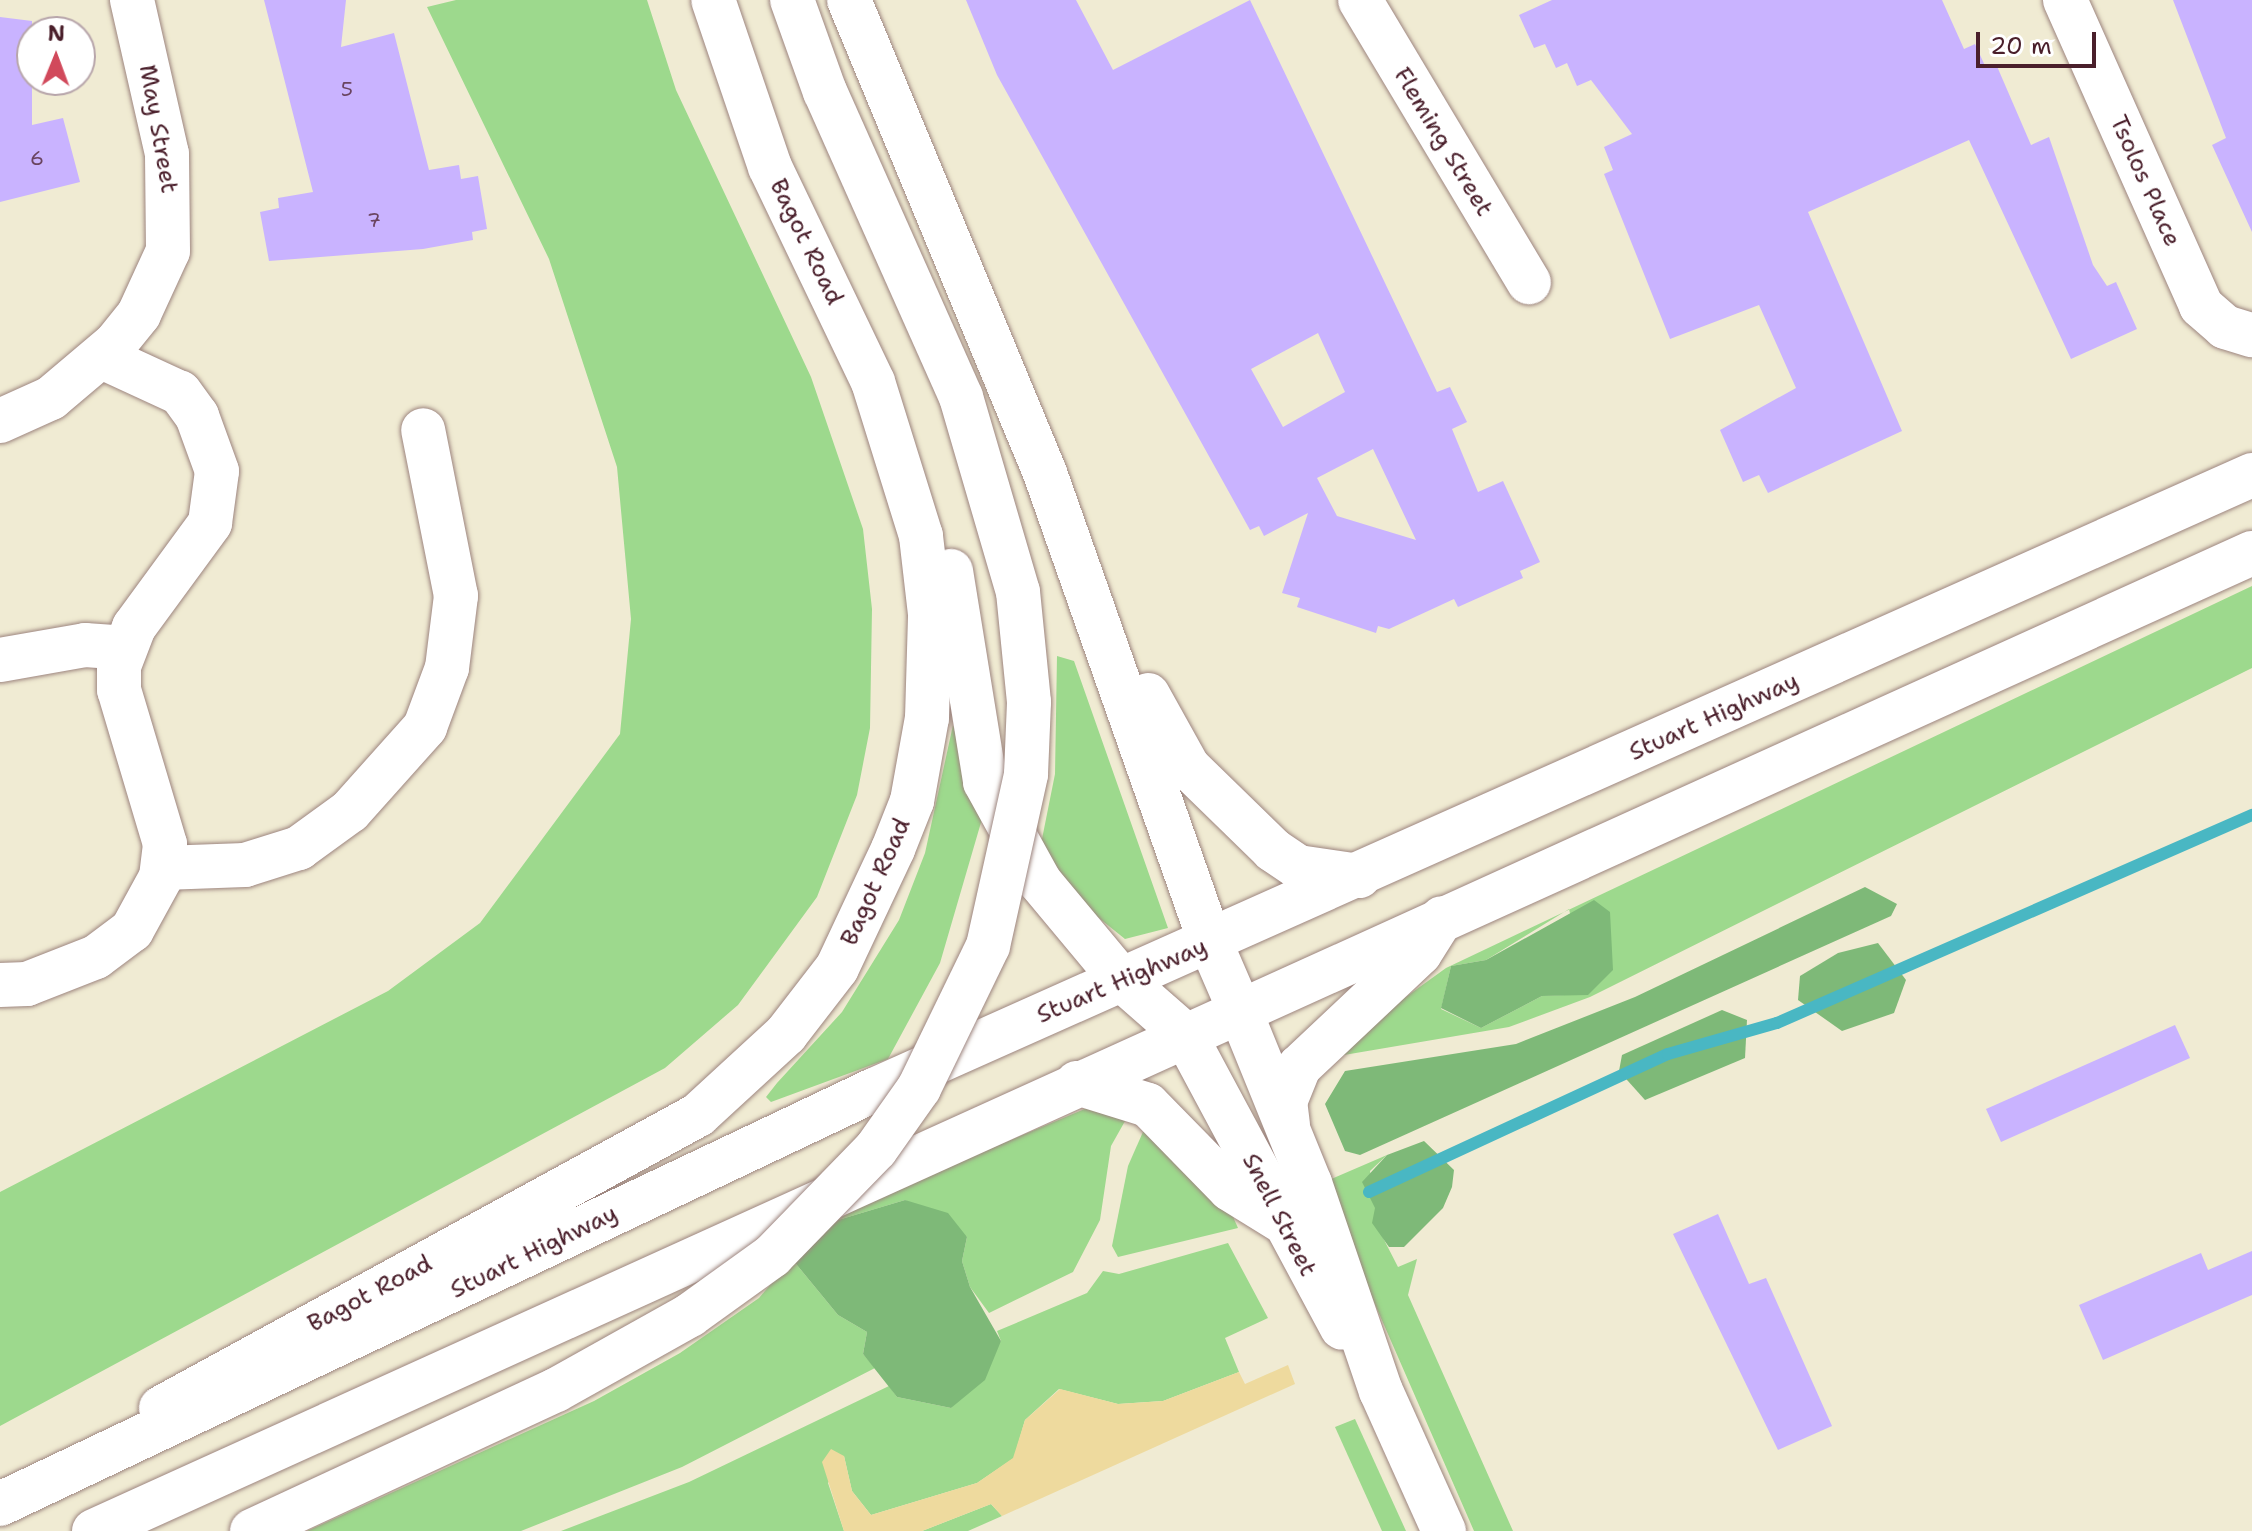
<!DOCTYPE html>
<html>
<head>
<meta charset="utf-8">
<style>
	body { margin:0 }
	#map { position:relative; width:2252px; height:1531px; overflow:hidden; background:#f0ebd3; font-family:"Shantell Sans",sans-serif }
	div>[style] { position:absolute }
	.green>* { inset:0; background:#9dd98d }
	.forest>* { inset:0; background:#7eb978 }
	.sand>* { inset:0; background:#eeda9e }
	.stream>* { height:12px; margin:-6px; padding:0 6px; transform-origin:6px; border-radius:6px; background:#49b7c3 }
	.building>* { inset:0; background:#c9b3ff }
	.roads { filter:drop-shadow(0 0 2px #9d857f) drop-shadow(0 0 2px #9d857f) }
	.minor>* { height:44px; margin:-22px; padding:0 22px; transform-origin:22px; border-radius:22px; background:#fff }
	.major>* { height:44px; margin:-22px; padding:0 22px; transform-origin:22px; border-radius:22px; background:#fff }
	.highway>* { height:44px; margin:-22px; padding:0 22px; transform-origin:22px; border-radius:22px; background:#fff }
	.bridges { filter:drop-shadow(0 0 2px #9d857f) drop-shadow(0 0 2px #9d857f) }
	.major-bridge>* { height:44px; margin:-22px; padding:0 22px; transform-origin:22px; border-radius:22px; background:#fff }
	span { translate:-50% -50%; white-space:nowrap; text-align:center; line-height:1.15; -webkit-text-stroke:7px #fff; paint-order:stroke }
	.number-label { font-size:20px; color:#6a4460 }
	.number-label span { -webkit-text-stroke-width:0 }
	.street-label { font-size:24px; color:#4a1f2b }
	.north { position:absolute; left:16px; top:16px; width:80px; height:80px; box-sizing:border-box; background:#fff; border:2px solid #b7a5aa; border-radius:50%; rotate:1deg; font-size:22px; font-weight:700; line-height:32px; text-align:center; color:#4a1f2b }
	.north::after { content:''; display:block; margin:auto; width:28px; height:36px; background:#d1495b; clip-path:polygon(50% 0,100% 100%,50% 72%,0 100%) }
	.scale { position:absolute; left:1976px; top:32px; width:120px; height:36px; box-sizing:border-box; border:4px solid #4a1f2b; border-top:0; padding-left:10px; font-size:24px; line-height:28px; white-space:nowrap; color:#4a1f2b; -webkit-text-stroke:6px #fff; paint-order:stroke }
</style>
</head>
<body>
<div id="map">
	<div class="green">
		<i style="clip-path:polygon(456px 0,647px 0,676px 90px,811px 377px,863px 529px,872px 609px,870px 728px,857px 795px,817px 897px,738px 1005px,665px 1068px,0 1426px,0 1192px,388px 991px,480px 923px,620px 734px,631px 619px,617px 467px,549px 259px,427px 7px)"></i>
		<i style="clip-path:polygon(evenodd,2252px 586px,2252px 668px,1590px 997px,1509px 1027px,1344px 1055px,1342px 1043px,1446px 968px,2252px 586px,1569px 909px,1588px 994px,1542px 996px,1481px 1028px,1441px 1009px,1451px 966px,1486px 960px,1569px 909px)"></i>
		<i style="clip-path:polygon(1057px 656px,1074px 661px,1168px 928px,1125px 939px,1084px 906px,1041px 844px,1055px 774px)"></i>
		<i style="clip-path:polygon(953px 725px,982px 819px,940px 963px,888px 1059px,771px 1102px,766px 1097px,777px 1083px,842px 1012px,899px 920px,925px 853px)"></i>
		<i style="clip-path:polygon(1087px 1108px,1129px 1114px,1111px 1146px,1100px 1220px,1073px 1272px,989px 1313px,970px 1287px,962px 1261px,967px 1237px,905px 1200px,838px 1220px,865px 1201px)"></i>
		<i style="clip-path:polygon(1146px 1125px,1230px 1210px,1238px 1228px,1118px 1257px,1112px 1246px,1128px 1166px)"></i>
		<i style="clip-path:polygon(1387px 1155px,1370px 1171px,1378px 1228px,1398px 1267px,1417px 1259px,1408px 1295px,1513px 1531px,1474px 1531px,1322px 1183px)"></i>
		<i style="clip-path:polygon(1228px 1243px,1268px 1318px,1225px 1338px,1239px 1372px,1163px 1401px,1118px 1404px,1059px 1389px,1025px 1420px,1014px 1458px,977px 1483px,871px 1515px,852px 1491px,844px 1456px,828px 1483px,844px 1531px,561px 1531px,689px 1482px,889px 1386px,897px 1397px,951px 1408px,1001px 1341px,997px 1331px,1087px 1293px,1103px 1271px,1119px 1274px)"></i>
		<i style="clip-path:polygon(792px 1259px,838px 1315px,867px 1332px,863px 1354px,875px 1368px,682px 1467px,521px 1531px,307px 1531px,594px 1401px,680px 1353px,759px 1298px)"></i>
		<i style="clip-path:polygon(1355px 1419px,1406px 1531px,1382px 1531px,1335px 1427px)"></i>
		<i style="clip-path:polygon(991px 1504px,1002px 1516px,968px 1531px,922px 1531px)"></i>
	</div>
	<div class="forest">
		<i style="clip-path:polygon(1865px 887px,1897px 904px,1891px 916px,1360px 1155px,1345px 1151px,1325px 1104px,1345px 1071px,1516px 1044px,1635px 997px)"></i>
		<i style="clip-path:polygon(1594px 900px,1610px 912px,1613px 970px,1588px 995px,1542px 996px,1481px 1028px,1441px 1008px,1451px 966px,1486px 960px)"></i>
		<i style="clip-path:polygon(1878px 943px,1906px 980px,1894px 1013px,1842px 1031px,1798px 1000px,1800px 976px,1838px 953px)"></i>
		<i style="clip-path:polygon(1722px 1010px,1747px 1020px,1745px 1058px,1645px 1100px,1619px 1071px,1622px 1055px)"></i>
		<i style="clip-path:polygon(1424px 1141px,1454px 1170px,1452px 1187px,1443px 1208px,1404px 1247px,1389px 1247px,1372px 1223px,1375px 1208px,1362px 1182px,1387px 1155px)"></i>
		<i style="clip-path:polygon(905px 1200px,948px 1213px,967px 1237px,962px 1261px,970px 1287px,1001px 1341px,985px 1380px,951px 1408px,897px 1397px,863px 1354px,867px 1332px,838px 1315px,792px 1259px,838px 1220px)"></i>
	</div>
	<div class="sand">
		<i style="clip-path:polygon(1288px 1365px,1295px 1384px,1002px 1516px,991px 1504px,922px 1531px,844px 1531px,822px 1462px,831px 1449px,844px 1456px,852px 1491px,871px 1515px,977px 1483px,1013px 1458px,1025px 1420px,1060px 1389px,1118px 1404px,1163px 1401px,1239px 1372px,1245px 1384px)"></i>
	</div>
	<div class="stream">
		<i style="left:1369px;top:1192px;width:329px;rotate:-24.8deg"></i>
		<i style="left:1668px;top:1054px;width:113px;rotate:-15.9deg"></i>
		<i style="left:1777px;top:1023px;width:519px;rotate:-23.65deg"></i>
	</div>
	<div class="building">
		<i style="clip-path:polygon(264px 0,346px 0,341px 47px,394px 33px,429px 170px,459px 165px,461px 179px,478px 176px,487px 229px,472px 232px,473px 240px,423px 249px,269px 261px,260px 212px,279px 208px,278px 198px,313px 192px)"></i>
		<i style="clip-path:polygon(evenodd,966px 0,1076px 0,1113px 70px,1250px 0,1437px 392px,1450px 387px,1467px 422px,1452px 429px,1478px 492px,1503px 481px,1540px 562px,1520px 571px,1523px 578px,1458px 607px,1454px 599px,1389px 629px,1378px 626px,1376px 633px,1297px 607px,1300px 598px,1282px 593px,1308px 513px,1264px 536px,1259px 526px,1250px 530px,997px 75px,966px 0,1318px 333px,1345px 392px,1283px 427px,1251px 369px,1318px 333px,966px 0,1373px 449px,1416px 540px,1337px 516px,1317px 478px,1373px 449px)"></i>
		<i style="clip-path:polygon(1552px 0,1942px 0,1964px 49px,1975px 44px,1986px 68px,1996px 64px,2031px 145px,2049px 137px,2093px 265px,2107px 286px,2116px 282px,2137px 329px,2071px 359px,1969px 140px,1808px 212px,1902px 431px,1768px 493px,1759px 475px,1743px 482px,1720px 430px,1796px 388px,1759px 305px,1670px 339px,1604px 174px,1613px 170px,1604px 147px,1632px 134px,1591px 80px,1577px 86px,1567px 63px,1556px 68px,1545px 44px,1534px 48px,1519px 15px)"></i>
		<i style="clip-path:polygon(2173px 0,2252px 0,2252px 232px,2212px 145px,2226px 138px)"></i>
		<i style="clip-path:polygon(0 17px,32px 21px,32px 125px,63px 118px,80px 182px,0 202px)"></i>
		<i style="clip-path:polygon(2175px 1025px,2190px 1058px,2001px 1142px,1986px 1109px)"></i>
		<i style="clip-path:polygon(1718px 1214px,1749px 1284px,1766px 1278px,1832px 1426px,1778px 1450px,1673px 1234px)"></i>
		<i style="clip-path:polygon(2252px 1251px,2252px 1295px,2103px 1360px,2079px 1305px,2201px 1253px,2208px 1270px)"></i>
	</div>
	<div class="roads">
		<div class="minor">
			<i style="left:1360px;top:0;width:329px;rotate:59.1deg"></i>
			<i style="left:2065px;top:0;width:335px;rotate:66deg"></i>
			<i style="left:2201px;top:306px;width:32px;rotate:41deg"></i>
			<i style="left:2225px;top:327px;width:28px;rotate:17deg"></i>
			<i style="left:0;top:421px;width:56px;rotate:-24.3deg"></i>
			<i style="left:51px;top:398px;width:84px;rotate:-40.2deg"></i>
			<i style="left:115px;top:344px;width:38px;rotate:-51deg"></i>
			<i style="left:139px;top:314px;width:69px;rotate:-65.3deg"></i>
			<i style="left:168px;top:251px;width:97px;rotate:-90.6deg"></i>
			<i style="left:167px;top:154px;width:158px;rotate:-102.8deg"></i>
			<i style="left:0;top:660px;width:86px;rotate:-10deg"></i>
			<i style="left:85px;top:645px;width:39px;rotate:4deg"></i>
			<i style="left:163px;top:868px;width:82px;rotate:-2.1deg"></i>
			<i style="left:245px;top:865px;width:57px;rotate:-17.5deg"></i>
			<i style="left:299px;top:848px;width:63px;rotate:-36deg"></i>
			<i style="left:350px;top:811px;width:113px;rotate:-48.2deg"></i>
			<i style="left:425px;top:727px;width:63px;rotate:-69.6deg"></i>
			<i style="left:447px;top:668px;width:73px;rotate:-82.9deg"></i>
			<i style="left:456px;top:596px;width:169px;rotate:-101.2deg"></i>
			<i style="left:0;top:985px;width:27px;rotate:-2deg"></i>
			<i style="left:27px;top:984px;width:74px;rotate:-21.4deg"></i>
			<i style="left:96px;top:957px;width:45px;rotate:-36.9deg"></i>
			<i style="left:132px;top:930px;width:60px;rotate:-61.3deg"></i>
			<i style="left:161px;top:877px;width:33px;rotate:-83deg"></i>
			<i style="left:165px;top:844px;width:161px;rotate:-106.6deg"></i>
			<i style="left:119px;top:690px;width:24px;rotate:-90deg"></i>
			<i style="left:119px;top:666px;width:42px;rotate:-69deg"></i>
			<i style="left:134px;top:627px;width:129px;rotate:-53.8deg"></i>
			<i style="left:210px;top:523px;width:52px;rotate:-82.3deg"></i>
			<i style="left:217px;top:471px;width:59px;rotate:-110deg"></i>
			<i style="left:197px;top:416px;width:29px;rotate:-126deg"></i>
			<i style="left:180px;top:393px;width:86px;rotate:-155.2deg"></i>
			<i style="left:1240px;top:1011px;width:186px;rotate:67.9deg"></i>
			<i style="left:1310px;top:1183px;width:220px;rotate:71.2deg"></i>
			<i style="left:1381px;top:1391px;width:154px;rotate:65.8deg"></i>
			<i style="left:1185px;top:1035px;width:332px;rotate:61.8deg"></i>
			<i style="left:1077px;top:1083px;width:74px;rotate:17.2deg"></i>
			<i style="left:1148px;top:1105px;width:117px;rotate:45.7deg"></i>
			<i style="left:1230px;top:1189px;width:59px;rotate:31.8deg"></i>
			<i style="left:1288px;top:1125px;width:23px;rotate:-97deg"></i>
			<i style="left:1285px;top:1102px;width:38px;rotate:-68deg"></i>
			<i style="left:1299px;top:1067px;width:166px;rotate:-43.3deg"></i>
			<i style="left:1420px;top:953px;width:41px;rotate:-57.8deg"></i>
		</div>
		<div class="major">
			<i style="left:849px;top:0;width:512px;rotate:67.49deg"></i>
			<i style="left:1045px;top:473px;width:499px;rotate:70.6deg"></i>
			<i style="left:951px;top:571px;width:214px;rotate:80.8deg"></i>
			<i style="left:985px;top:782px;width:114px;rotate:61.2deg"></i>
			<i style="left:1040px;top:882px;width:125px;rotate:50.2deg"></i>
			<i style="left:1148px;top:695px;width:82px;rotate:60.9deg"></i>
			<i style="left:1188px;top:767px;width:119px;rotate:44.3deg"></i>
			<i style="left:1273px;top:850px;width:30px;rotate:34deg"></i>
			<i style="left:1298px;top:867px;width:62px;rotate:8.4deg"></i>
			<i style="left:161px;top:1408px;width:612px;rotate:-28.62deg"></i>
			<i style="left:698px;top:1115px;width:120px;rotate:-42.6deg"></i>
			<i style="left:786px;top:1034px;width:83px;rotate:-52.3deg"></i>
			<i style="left:837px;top:968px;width:132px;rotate:-64.8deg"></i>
			<i style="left:893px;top:849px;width:52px;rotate:-68.4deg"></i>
			<i style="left:912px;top:801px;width:84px;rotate:-79.8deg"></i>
			<i style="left:927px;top:718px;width:104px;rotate:-88.3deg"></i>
			<i style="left:930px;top:614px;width:79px;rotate:-96.6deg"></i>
			<i style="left:921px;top:536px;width:161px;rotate:-107.3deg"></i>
			<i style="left:873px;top:382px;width:238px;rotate:-115.6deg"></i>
			<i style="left:770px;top:167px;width:176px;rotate:-108.8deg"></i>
		</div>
		<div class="highway">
			<i style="left:1211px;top:944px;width:73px;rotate:66.6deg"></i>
			<i style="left:1120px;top:978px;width:86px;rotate:41.2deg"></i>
			<i style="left:0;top:1504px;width:967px;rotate:-25.35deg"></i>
			<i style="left:874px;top:1090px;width:1509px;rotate:-24.05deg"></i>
			<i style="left:94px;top:1531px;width:2369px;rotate:-24.38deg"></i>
		</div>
	</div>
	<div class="bridges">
		<div class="major-bridge">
			<i style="left:252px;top:1531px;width:335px;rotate:-24.9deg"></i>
			<i style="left:556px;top:1390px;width:154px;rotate:-29.2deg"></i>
			<i style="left:690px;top:1315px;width:101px;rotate:-35.7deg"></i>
			<i style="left:772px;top:1256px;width:149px;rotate:-45.8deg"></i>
			<i style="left:876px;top:1149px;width:75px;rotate:-54.8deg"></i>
			<i style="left:919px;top:1088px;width:158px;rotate:-64.1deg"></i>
			<i style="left:988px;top:946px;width:176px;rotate:-77.5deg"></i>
			<i style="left:1026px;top:774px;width:72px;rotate:-87.6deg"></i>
			<i style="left:1029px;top:702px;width:111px;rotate:-95.7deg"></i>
			<i style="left:1018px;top:592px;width:203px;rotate:-106.3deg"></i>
			<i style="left:961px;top:397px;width:334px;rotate:-114deg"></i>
			<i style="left:825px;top:92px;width:98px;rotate:-109.7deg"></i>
		</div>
	</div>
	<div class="number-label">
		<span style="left:347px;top:89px">5</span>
		<span style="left:37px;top:158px">6</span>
		<span style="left:374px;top:220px">7</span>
	</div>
	<div class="street-label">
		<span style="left:158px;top:129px;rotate:80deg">May Street</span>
		<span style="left:1443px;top:142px;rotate:59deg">Fleming Street</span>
		<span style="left:2145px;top:181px;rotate:66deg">Tsolos Place</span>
		<span style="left:806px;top:242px;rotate:64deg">Bagot Road</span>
		<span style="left:1714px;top:717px;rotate:-24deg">Stuart Highway</span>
		<span style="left:876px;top:882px;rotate:-66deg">Bagot Road</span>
		<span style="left:1122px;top:981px;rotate:-23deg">Stuart Highway</span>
		<span style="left:1279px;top:1215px;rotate:63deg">Snell Street</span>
		<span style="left:534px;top:1252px;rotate:-26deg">Stuart Highway</span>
		<span style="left:370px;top:1294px;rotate:-28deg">Bagot Road</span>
	</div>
	<div class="north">N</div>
	<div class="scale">20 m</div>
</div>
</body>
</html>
